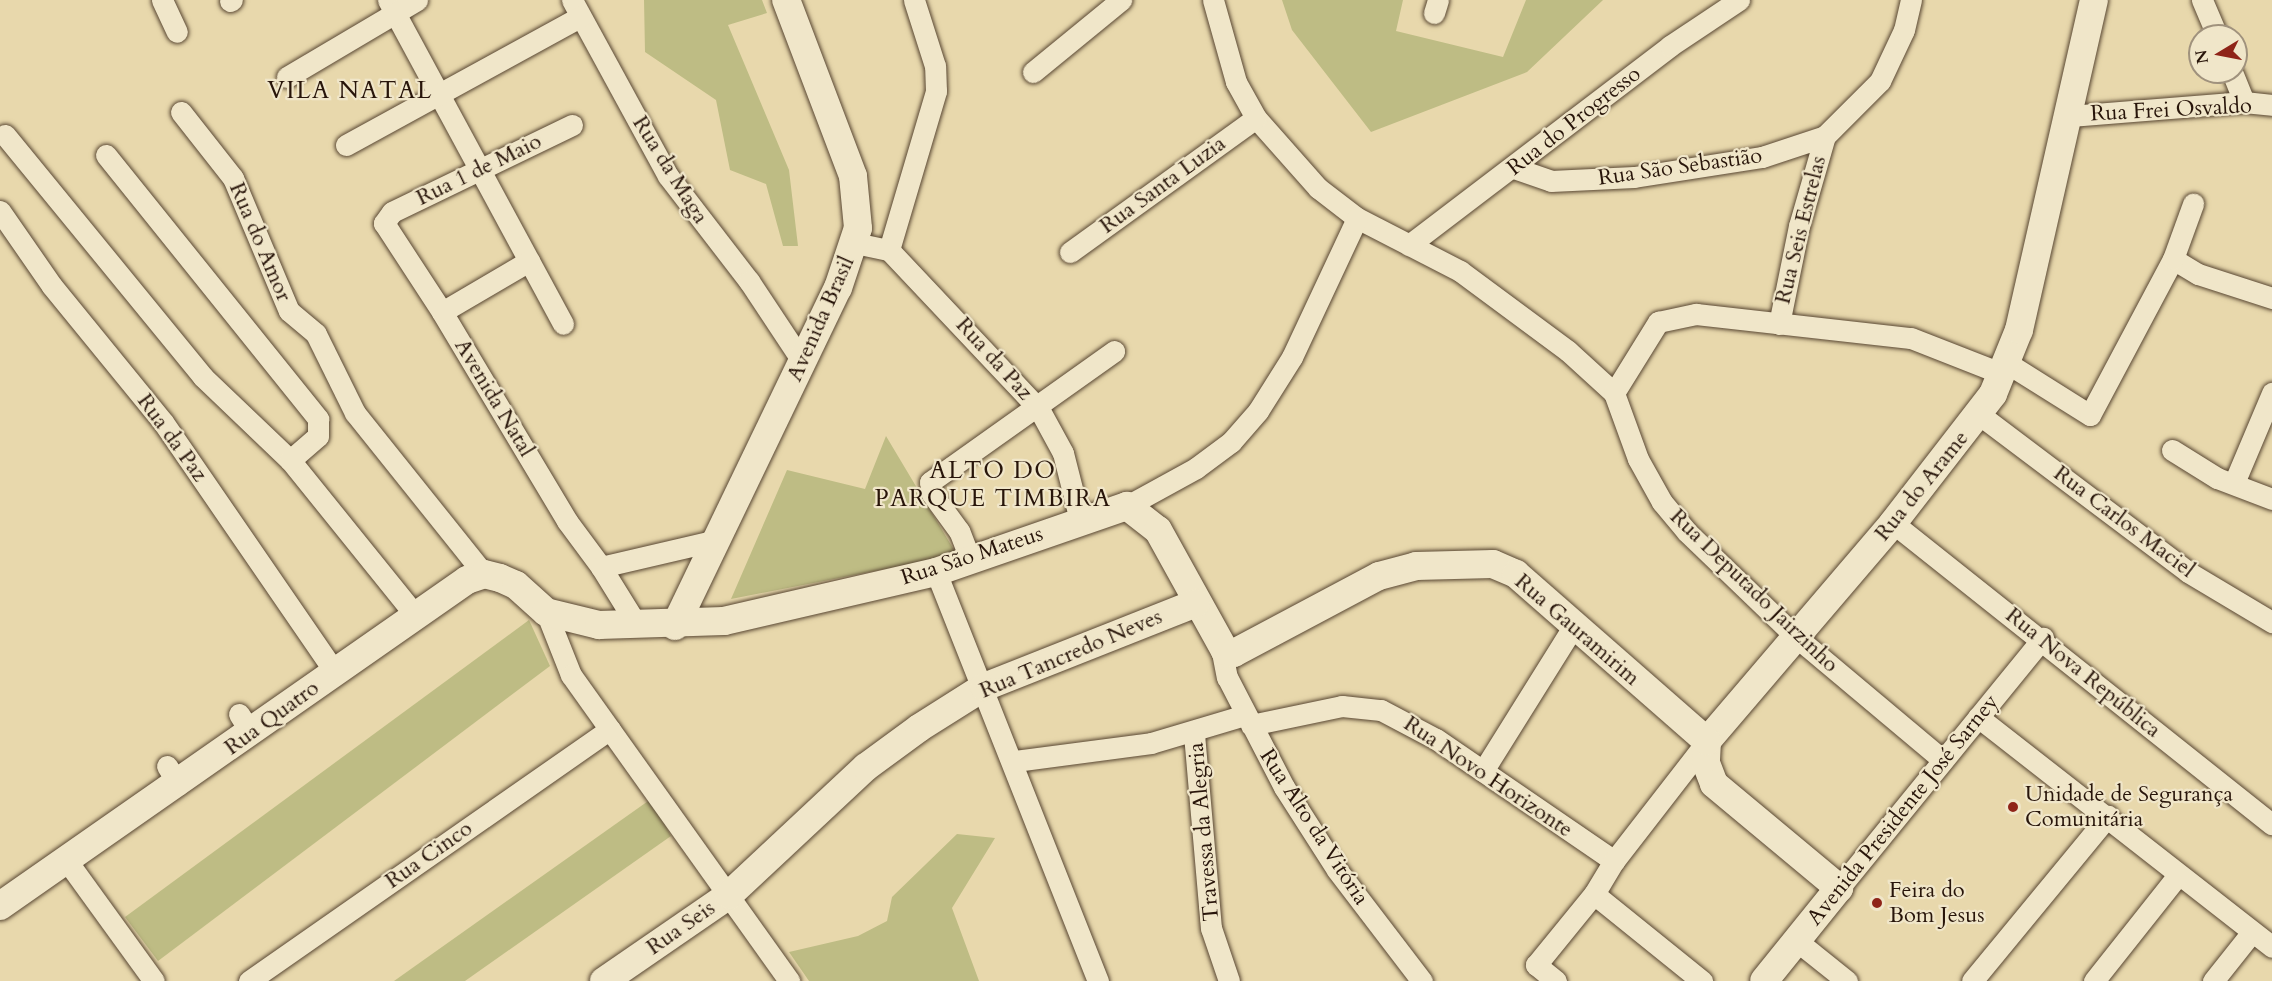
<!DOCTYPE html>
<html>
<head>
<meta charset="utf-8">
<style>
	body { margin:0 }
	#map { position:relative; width:2272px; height:981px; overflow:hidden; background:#e8d8ac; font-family:Cardo,serif }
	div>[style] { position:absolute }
	.green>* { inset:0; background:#bebc84 }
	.roads { filter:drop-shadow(0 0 2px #584632) drop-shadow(0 0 2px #584632) }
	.street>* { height:21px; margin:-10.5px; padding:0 10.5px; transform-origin:10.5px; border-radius:10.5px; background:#f0e6c9 }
	.secondary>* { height:28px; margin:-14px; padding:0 14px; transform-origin:14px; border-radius:14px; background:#f0e6c9 }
	.dots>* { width:16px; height:16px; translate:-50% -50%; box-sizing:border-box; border:3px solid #f0e6c9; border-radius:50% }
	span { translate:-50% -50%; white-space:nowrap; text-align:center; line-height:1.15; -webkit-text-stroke:4.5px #f0e6c9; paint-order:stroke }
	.street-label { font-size:22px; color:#28150a }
	.poi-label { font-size:22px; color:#28150a }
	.left { translate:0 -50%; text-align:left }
	.neighbourhood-label { font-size:24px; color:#28150a; letter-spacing:1.5px }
	.north { position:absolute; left:2188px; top:24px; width:60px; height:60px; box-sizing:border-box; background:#f0e6c9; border:2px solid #a0927d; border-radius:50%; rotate:260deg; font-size:16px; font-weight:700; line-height:24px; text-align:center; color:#28150a }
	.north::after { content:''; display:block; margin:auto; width:21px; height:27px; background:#8f2418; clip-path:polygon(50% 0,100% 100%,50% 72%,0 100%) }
</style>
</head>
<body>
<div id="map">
	<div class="green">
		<i style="clip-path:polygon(644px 0,762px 0,767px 13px,728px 25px,789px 170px,798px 246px,783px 246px,766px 184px,730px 170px,716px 100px,645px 52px)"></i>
		<i style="clip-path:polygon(1282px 0,1403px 0,1396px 31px,1503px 57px,1526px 0,1603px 0,1527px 72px,1371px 132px,1292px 30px)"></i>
		<i style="clip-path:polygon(886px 436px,957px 555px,731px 599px,787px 470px,865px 489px)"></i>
		<i style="clip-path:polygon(529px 620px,550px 666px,158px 961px,125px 917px)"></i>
		<i style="clip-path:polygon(651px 799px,671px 836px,465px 981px,394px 981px)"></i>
		<i style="clip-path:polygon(957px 834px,995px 838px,952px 908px,979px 981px,809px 981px,789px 952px,858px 936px,887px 921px,892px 897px)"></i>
	</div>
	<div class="roads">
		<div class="street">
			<i style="left:162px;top:0;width:35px;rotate:65deg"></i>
			<i style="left:388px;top:0;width:368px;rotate:61.6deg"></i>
			<i style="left:572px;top:0;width:200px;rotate:61.4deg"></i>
			<i style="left:668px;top:176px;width:133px;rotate:52.4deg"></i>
			<i style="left:749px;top:281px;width:96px;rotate:56.5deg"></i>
			<i style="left:1213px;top:0;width:85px;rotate:74.3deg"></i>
			<i style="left:1236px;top:82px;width:41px;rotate:60.9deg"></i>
			<i style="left:1256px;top:118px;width:94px;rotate:48.5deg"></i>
			<i style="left:1318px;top:188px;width:49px;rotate:37.6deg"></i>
			<i style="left:1357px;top:218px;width:116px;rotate:27.2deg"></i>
			<i style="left:1460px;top:271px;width:134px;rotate:36.5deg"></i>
			<i style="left:1568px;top:351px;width:62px;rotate:42.4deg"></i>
			<i style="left:1614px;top:393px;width:70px;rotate:70deg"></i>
			<i style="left:1638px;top:459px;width:49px;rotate:60.8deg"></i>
			<i style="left:1662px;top:502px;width:39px;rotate:50deg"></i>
			<i style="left:1687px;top:532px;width:150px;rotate:43.9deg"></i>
			<i style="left:1795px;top:636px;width:193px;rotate:40deg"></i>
			<i style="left:2202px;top:0;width:39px;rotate:67deg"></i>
			<i style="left:230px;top:1px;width:2px;rotate:-27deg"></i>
			<i style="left:1434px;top:13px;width:14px;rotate:-73deg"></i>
			<i style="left:1033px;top:72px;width:114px;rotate:-39.3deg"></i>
			<i style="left:2232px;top:72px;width:32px;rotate:68deg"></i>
			<i style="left:287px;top:77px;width:151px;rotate:-30.6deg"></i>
			<i style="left:181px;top:112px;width:84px;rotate:51.8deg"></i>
			<i style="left:233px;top:178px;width:144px;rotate:67.2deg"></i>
			<i style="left:289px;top:311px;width:35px;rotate:40deg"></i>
			<i style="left:316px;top:334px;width:88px;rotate:63.7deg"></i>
			<i style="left:355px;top:413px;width:206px;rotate:51.3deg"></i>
			<i style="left:2070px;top:116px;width:175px;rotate:-4.6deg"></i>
			<i style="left:2244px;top:102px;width:28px;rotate:6deg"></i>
			<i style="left:572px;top:125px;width:200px;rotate:154.2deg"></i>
			<i style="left:392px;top:212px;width:14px;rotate:126deg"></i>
			<i style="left:384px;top:223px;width:106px;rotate:56.9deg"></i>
			<i style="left:442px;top:312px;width:244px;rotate:59.1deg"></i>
			<i style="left:567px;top:521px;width:57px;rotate:53.5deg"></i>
			<i style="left:601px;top:567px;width:119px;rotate:-13.1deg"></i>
			<i style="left:5px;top:135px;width:313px;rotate:50.7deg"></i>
			<i style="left:203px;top:377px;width:120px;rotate:43.7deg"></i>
			<i style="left:290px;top:460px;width:199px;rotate:51.1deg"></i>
			<i style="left:346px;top:145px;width:267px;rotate:-28.7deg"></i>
			<i style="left:106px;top:155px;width:339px;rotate:51.2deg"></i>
			<i style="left:318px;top:419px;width:17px;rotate:90deg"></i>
			<i style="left:318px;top:436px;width:37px;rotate:139deg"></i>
			<i style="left:1514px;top:168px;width:39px;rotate:19deg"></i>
			<i style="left:1551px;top:181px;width:83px;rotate:-2.8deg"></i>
			<i style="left:1634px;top:177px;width:130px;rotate:-8.9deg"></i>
			<i style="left:1762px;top:157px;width:66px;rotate:-18.4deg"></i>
			<i style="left:1825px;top:136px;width:78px;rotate:-45deg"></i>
			<i style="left:1880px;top:81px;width:56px;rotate:-64.8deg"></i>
			<i style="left:1904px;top:30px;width:31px;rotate:-77deg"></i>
			<i style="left:0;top:211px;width:91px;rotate:55.3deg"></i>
			<i style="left:52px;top:286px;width:176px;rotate:50.8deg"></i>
			<i style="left:163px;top:422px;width:303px;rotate:55.5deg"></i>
			<i style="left:855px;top:243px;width:35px;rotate:12deg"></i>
			<i style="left:889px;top:250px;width:219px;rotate:46.7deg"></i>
			<i style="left:1039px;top:409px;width:50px;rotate:61.4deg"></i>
			<i style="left:1063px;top:453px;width:69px;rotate:75.8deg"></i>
			<i style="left:1409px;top:245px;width:328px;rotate:-37.3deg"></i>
			<i style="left:1670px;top:46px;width:83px;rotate:-33.7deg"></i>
			<i style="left:889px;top:250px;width:166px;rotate:-73.5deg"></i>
			<i style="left:936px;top:91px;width:25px;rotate:-92deg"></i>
			<i style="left:935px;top:66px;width:69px;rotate:-107.7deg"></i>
			<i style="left:1070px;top:252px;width:229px;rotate:-35.8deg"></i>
			<i style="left:2173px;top:259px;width:29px;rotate:31deg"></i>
			<i style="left:2198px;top:274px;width:78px;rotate:18deg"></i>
			<i style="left:442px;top:312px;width:101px;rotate:-30.4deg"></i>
			<i style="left:1779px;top:324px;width:100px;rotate:-78.5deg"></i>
			<i style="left:1799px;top:226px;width:94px;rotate:-73.9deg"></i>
			<i style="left:2007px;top:363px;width:98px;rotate:32.1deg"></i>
			<i style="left:2090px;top:415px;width:177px;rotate:-62deg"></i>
			<i style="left:2173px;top:259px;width:59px;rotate:-70deg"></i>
			<i style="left:1614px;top:393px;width:84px;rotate:-58.2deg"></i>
			<i style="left:1658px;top:322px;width:39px;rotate:-12deg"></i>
			<i style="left:1696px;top:314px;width:216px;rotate:6.4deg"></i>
			<i style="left:1911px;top:338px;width:99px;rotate:21.4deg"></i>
			<i style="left:1980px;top:415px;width:261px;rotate:37deg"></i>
			<i style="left:2188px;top:572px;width:98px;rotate:30.8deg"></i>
			<i style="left:2172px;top:450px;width:53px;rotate:31.9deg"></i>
			<i style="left:2217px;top:478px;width:59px;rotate:20.9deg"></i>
			<i style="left:2234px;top:483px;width:98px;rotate:-67.1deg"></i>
			<i style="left:1127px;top:506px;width:79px;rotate:-28.8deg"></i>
			<i style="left:1196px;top:468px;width:44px;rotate:-36.6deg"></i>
			<i style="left:1231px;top:442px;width:41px;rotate:-48.9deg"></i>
			<i style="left:1258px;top:411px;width:64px;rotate:-57.8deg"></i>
			<i style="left:1292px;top:357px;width:153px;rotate:-64.9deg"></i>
			<i style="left:1893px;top:523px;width:484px;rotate:38.5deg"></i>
			<i style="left:970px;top:559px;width:30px;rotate:-111deg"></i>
			<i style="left:959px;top:531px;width:46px;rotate:-126.1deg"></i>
			<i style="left:932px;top:494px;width:12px;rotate:-99deg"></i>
			<i style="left:930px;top:482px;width:226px;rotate:-35.4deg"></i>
			<i style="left:601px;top:567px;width:68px;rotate:58.2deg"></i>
			<i style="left:936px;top:572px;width:440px;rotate:68.4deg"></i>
			<i style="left:546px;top:612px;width:68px;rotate:68.4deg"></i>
			<i style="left:571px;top:675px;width:376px;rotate:54.5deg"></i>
			<i style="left:1221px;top:647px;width:31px;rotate:79deg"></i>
			<i style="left:1227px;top:677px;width:124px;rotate:62.6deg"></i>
			<i style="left:1284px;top:787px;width:98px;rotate:57.4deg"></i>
			<i style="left:1337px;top:870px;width:140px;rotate:52.6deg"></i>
			<i style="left:239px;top:714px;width:22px;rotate:58deg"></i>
			<i style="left:1978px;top:717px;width:373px;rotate:38deg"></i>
			<i style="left:1251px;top:725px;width:93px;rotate:-11.8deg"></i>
			<i style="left:1342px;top:706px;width:39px;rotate:6deg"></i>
			<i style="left:1381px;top:710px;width:62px;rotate:27.8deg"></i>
			<i style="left:1436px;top:739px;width:216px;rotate:34.4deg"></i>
			<i style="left:1194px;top:734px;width:195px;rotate:85deg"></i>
			<i style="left:1211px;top:928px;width:56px;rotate:71.2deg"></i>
			<i style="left:1015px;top:761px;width:137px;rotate:-7.5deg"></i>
			<i style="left:1151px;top:743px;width:98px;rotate:-16.6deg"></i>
			<i style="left:167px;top:766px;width:22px;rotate:58deg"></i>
			<i style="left:1483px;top:771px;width:170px;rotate:-58deg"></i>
			<i style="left:67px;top:861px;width:148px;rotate:54.1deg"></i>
			<i style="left:1839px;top:888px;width:323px;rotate:-50.8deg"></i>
			<i style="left:1594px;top:894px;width:139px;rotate:38.9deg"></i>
			<i style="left:1797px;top:941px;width:64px;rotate:38.7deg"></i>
			<i style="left:249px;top:981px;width:440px;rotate:-34.9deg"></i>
			<i style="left:1556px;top:981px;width:26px;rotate:-141deg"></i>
			<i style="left:1536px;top:965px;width:92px;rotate:-50.8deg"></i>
			<i style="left:1594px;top:894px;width:39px;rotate:-59deg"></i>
			<i style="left:1614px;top:861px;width:152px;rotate:-52.2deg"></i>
			<i style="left:1972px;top:981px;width:214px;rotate:-50.5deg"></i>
			<i style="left:2094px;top:981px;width:135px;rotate:-51.6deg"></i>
			<i style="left:2213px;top:981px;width:63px;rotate:-51.5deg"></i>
		</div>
		<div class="secondary">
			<i style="left:675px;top:626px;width:375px;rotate:-64.3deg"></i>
			<i style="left:838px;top:288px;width:63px;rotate:-71.6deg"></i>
			<i style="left:858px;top:228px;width:52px;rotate:-95.5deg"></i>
			<i style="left:853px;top:176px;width:188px;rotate:-110.8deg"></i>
			<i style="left:1707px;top:741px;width:287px;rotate:-49.5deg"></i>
			<i style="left:1893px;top:523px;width:163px;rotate:-52.2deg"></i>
			<i style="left:1993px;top:394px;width:69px;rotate:-67.9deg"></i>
			<i style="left:2019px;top:330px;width:338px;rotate:-77.2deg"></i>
			<i style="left:1707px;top:741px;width:22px;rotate:93deg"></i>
			<i style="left:1706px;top:763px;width:22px;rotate:69deg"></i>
			<i style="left:1714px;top:784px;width:163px;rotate:39.8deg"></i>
			<i style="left:1839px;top:888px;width:119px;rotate:128.9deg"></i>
			<i style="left:0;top:906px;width:570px;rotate:-34.92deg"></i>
			<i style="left:467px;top:580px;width:18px;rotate:-19deg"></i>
			<i style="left:484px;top:574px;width:16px;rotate:14deg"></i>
			<i style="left:500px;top:578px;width:17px;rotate:24deg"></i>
			<i style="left:516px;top:585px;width:40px;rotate:42deg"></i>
			<i style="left:546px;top:612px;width:55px;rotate:13.8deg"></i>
			<i style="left:599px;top:625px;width:125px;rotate:-1.8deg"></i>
			<i style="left:724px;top:621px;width:218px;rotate:-13deg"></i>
			<i style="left:936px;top:572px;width:202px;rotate:-19.1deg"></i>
			<i style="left:1127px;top:506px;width:39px;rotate:38deg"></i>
			<i style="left:1158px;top:530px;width:138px;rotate:61deg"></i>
			<i style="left:1225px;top:651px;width:9px;rotate:13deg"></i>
			<i style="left:1234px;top:653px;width:164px;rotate:-28deg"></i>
			<i style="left:1379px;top:576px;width:38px;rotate:-15deg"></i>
			<i style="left:1416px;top:566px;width:77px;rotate:-1.5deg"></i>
			<i style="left:1493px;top:564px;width:25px;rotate:23deg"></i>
			<i style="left:1516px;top:574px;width:254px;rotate:41.2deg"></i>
			<i style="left:604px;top:981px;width:152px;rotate:-34.5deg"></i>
			<i style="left:729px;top:895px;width:187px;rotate:-43.1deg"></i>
			<i style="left:866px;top:767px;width:66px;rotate:-36.3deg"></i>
			<i style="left:919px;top:728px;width:77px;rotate:-32.2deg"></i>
			<i style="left:984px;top:687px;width:228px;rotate:-21.6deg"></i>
		</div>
	</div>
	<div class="dots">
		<i style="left:2013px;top:807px;background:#8f2418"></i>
		<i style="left:1877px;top:903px;background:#8f2418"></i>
	</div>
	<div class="street-label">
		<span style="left:2171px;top:110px;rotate:-3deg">Rua Frei Osvaldo</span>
		<span style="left:1574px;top:121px;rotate:-38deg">Rua do Progresso</span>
		<span style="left:1680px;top:167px;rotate:-8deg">Rua São Sebastião</span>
		<span style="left:479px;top:170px;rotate:-26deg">Rua 1 de Maio</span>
		<span style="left:670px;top:170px;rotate:58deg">Rua da Maga</span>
		<span style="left:1163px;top:185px;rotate:-36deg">Rua Santa Luzia</span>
		<span style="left:1801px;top:230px;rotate:-76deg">Rua Seis Estrelas</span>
		<span style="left:260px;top:242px;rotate:67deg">Rua do Amor</span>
		<span style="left:821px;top:319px;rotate:-66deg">Avenida Brasil</span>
		<span style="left:994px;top:359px;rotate:48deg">Rua da Paz</span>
		<span style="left:494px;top:398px;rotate:59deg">Avenida Natal</span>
		<span style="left:172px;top:438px;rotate:54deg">Rua da Paz</span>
		<span style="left:1922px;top:486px;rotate:-51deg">Rua do Arame</span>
		<span style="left:2124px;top:522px;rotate:37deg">Rua Carlos Maciel</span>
		<span style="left:972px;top:556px;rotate:-18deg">Rua São Mateus</span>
		<span style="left:1754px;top:591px;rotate:44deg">Rua Deputado Jairzinho</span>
		<span style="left:1577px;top:630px;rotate:41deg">Rua Gauramirim</span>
		<span style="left:1071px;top:654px;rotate:-23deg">Rua Tancredo Neves</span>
		<span style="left:2083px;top:673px;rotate:39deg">Rua Nova República</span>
		<span style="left:272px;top:718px;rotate:-36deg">Rua Quatro</span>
		<span style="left:1488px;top:777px;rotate:34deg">Rua Novo Horizonte</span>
		<span style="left:1903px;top:810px;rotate:-51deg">Avenida Presidente José Sarney</span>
		<span style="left:1314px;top:827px;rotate:57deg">Rua Alto da Vitória</span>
		<span style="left:1204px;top:832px;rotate:-95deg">Travessa da Alegria</span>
		<span style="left:429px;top:855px;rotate:-35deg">Rua Cinco</span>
		<span style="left:681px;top:928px;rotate:-35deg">Rua Seis</span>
	</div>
	<div class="poi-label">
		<span class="left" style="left:2025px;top:807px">Unidade de Segurança<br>Comunitária</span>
		<span class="left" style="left:1889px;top:903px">Feira do<br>Bom Jesus</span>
	</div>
	<div class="neighbourhood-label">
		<span style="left:350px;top:91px">VILA NATAL</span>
		<span style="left:993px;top:485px">ALTO DO<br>PARQUE TIMBIRA</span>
	</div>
	<div class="north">N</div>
</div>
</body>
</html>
